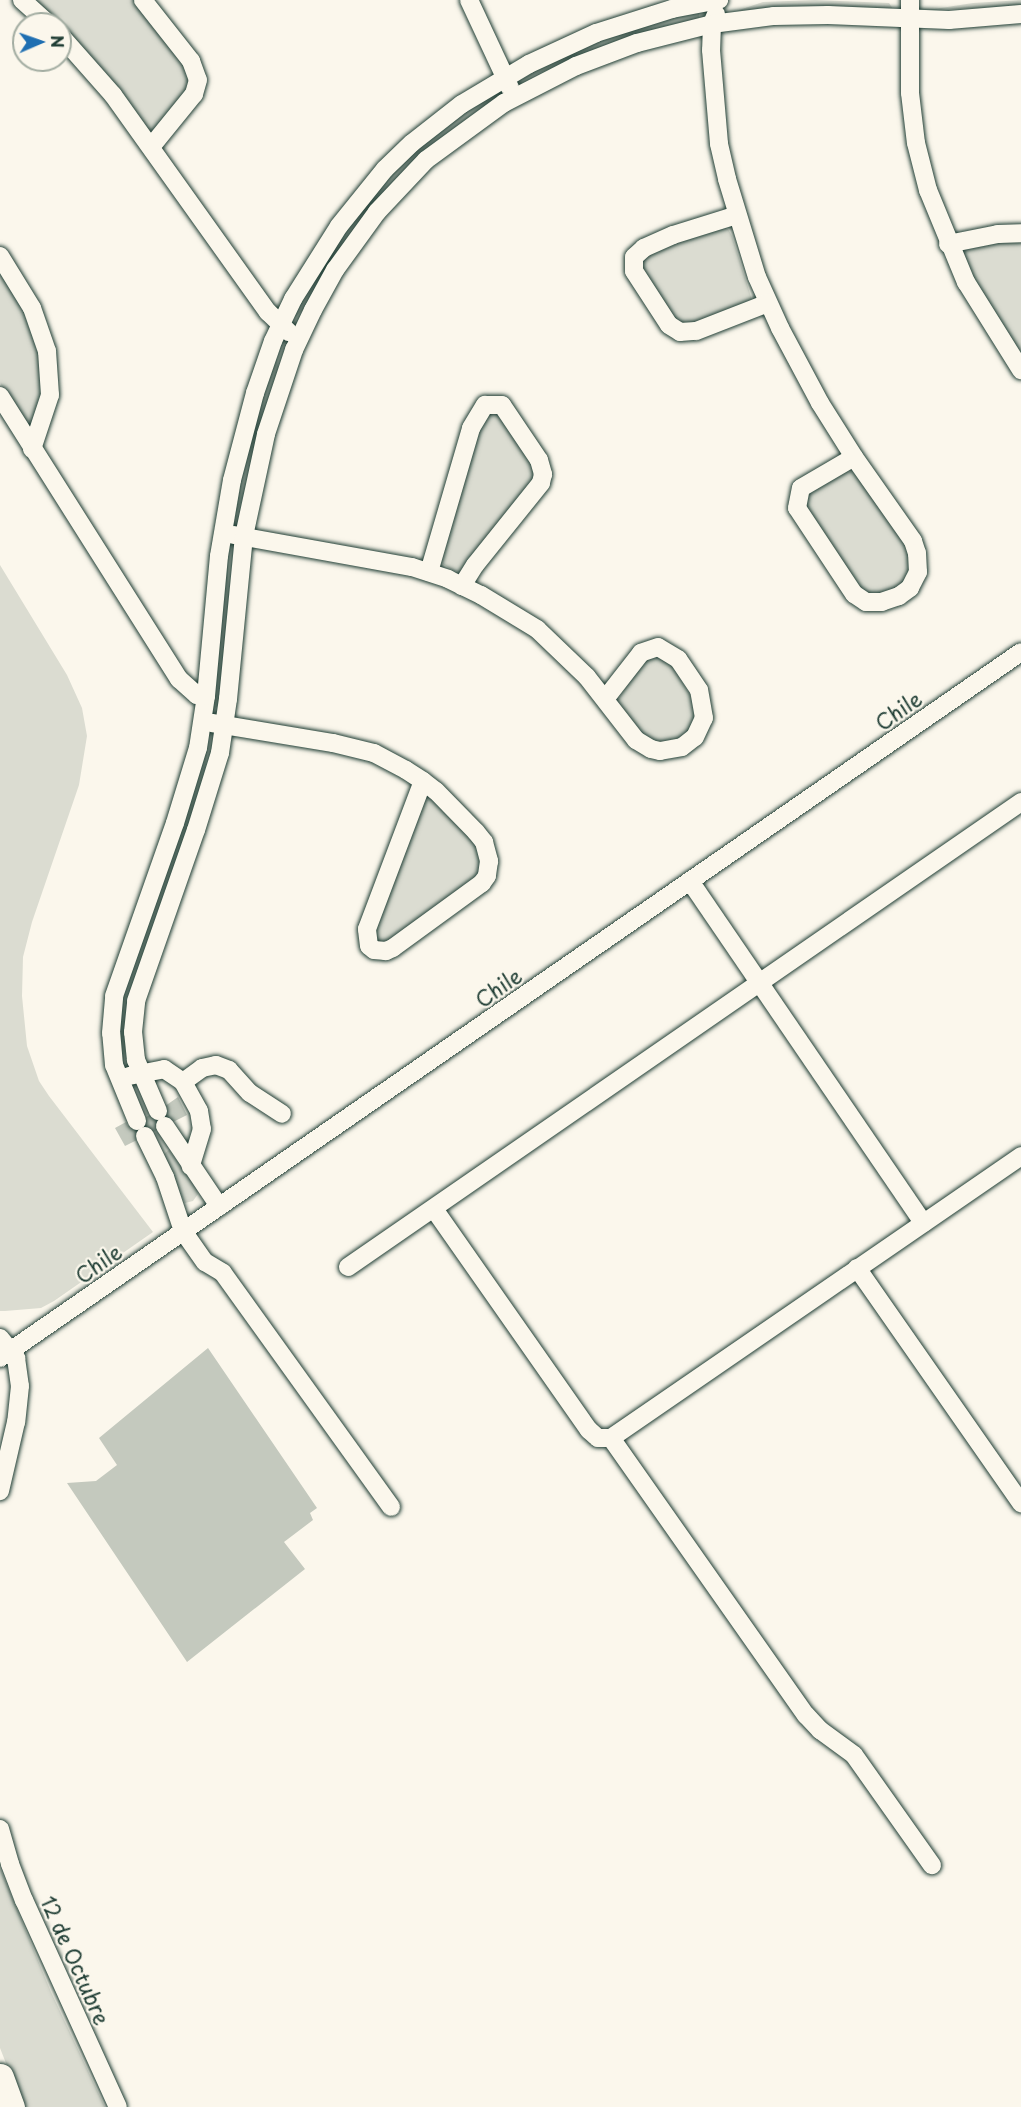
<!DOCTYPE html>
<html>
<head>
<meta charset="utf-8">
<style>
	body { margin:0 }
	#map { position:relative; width:1021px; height:2107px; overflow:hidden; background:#fbf7ec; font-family:"Playpen Sans",sans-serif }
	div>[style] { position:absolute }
	.green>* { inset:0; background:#dbdcd1 }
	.building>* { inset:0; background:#c4c9be }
	.roads { filter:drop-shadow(0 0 2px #1f3d34) drop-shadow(0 0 2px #1f3d34) }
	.minor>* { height:18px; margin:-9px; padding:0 9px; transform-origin:9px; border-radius:9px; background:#fbf7ec }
	.highway>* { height:27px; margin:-13.5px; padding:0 13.5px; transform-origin:13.5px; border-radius:13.5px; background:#fbf7ec }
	span { translate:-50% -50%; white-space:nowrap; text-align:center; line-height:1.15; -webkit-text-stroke:4.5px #fbf7ec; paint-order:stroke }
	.street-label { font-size:21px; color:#1f3d34 }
	.north { position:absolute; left:12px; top:12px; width:60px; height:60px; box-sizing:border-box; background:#fbf7ec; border:2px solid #a3ada2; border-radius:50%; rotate:88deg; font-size:16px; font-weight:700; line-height:24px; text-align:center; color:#1f3d34 }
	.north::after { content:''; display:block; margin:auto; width:21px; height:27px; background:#1f6fb2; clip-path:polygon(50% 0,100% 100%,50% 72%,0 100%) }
</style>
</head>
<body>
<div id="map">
	<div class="green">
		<i style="clip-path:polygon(33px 0,134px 0,185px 65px,191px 84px,159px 129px,151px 130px,144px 127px,83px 50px,60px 24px)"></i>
		<i style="clip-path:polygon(815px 0,889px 3px,893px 9px,785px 8px,736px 11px,763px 2px)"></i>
		<i style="clip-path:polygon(1021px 0,1021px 6px,928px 10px,973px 3px)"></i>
		<i style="clip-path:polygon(699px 13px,699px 20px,633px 35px,522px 80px,542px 66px,598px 41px,658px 20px)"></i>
		<i style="clip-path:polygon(487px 96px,491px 101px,432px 144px,372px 204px,335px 255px,303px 310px,292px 320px,329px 251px,402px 160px)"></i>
		<i style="clip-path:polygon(721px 226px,728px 229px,732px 236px,752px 300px,748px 305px,679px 327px,638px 262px,648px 251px)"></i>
		<i style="clip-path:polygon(1021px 240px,1021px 360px,966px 268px,963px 254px,967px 247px,975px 243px)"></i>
		<i style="clip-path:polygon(0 267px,38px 338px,43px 405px,32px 422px,21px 420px,0 383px)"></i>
		<i style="clip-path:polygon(276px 355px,279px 371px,250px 466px,243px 498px,233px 520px,240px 467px)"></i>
		<i style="clip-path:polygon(499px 410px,533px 462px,537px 475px,467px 566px,460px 572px,454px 571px,443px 564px,440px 559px,485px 411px)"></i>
		<i style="clip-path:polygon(843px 471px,857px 473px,907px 543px,914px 568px,898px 592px,865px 595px,806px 514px,804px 498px,808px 491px)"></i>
		<i style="clip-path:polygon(227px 555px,229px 595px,219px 705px,210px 712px)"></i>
		<i style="clip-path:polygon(0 565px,67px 675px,82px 708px,87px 736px,79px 785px,32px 922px,23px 957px,22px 996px,27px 1046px,39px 1081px,49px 1096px,153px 1232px,54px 1301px,41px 1308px,5px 1311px,0 1311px)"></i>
		<i style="clip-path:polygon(654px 654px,668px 659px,698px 708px,694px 728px,672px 744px,646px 740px,617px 701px,643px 661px)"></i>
		<i style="clip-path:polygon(208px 744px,204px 779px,127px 1038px,123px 1064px,117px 1044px,118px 1006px)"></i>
		<i style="clip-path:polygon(430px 799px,435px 800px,475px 843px,483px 856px,479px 877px,388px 942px,380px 943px,375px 939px,374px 930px,422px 802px)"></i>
		<i style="clip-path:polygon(169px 1150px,196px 1187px,198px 1194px,193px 1201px,185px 1203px,176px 1186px,164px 1154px)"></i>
		<i style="clip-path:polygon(0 1868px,51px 1992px,105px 2107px,25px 2107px,11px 2076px,0 2048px)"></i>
	</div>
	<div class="building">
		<i style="clip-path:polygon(178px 1097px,187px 1115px,125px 1146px,115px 1128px,126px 1122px,128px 1126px,158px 1111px)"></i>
		<i style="clip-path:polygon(208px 1348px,317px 1508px,310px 1513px,313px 1520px,284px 1542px,305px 1569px,187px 1662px,67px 1483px,96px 1481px,117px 1465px,99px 1438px)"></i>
	</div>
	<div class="roads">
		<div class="minor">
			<i style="left:22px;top:0;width:36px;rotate:42deg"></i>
			<i style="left:143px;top:0;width:78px;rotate:51.8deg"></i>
			<i style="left:191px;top:61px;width:20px;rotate:70deg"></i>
			<i style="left:198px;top:80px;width:15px;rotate:106deg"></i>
			<i style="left:194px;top:94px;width:68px;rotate:129.1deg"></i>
			<i style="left:469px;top:0;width:97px;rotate:65deg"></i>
			<i style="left:910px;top:0;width:93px;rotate:90deg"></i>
			<i style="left:910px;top:93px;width:50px;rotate:83.2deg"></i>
			<i style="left:916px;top:143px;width:49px;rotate:75.7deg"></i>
			<i style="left:928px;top:190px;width:100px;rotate:67.6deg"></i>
			<i style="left:966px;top:282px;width:104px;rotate:58deg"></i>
			<i style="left:716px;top:14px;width:11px;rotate:112deg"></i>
			<i style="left:712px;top:24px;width:26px;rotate:92deg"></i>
			<i style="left:711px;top:50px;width:94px;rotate:85.1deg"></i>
			<i style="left:719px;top:144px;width:36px;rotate:77deg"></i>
			<i style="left:727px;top:179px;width:102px;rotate:73deg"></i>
			<i style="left:757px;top:277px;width:56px;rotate:65.7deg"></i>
			<i style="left:780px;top:328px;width:85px;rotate:61.9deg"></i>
			<i style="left:820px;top:403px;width:64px;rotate:57.8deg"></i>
			<i style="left:854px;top:457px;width:103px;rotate:54.9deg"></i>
			<i style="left:913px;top:541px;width:13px;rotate:72deg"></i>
			<i style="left:917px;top:553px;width:19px;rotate:87deg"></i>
			<i style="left:918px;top:572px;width:18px;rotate:117deg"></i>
			<i style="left:910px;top:588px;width:14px;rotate:144deg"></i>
			<i style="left:899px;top:596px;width:18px;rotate:161deg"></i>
			<i style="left:882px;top:602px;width:16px;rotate:180deg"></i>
			<i style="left:866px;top:602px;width:14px;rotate:-146deg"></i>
			<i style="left:854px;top:594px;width:103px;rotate:-123.5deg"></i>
			<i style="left:797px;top:508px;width:20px;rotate:-79deg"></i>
			<i style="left:801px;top:488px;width:61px;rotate:-30.3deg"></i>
			<i style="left:60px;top:35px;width:80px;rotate:48.5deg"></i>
			<i style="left:113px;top:95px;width:267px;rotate:54.5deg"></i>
			<i style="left:268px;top:312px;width:29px;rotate:44deg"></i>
			<i style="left:737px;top:215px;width:67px;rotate:162.6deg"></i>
			<i style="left:673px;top:235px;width:32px;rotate:156deg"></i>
			<i style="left:644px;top:248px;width:13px;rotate:138deg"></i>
			<i style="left:634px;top:257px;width:14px;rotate:90deg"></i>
			<i style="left:634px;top:271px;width:64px;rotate:57.1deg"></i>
			<i style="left:669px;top:325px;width:13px;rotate:32deg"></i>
			<i style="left:680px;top:332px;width:16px;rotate:-4deg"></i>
			<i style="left:696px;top:331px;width:77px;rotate:-21.3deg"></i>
			<i style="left:948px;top:244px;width:51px;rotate:-11.3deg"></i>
			<i style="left:998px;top:234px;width:23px;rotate:-2deg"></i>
			<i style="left:0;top:256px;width:61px;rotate:58.4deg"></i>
			<i style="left:32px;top:308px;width:46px;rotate:70.8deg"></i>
			<i style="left:47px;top:351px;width:44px;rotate:86.1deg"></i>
			<i style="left:50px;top:395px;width:57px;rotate:108.4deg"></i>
			<i style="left:0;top:396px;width:335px;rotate:57.7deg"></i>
			<i style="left:179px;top:679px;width:24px;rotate:42deg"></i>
			<i style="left:197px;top:695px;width:9px;rotate:6deg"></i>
			<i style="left:234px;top:535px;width:181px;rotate:10.2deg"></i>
			<i style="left:412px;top:567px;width:38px;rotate:18deg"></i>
			<i style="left:448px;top:579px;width:37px;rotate:26deg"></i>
			<i style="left:481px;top:595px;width:66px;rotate:31.3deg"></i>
			<i style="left:537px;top:629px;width:69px;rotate:43.8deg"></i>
			<i style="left:587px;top:677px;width:80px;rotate:52.1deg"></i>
			<i style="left:636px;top:740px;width:17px;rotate:31deg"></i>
			<i style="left:651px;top:749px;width:9px;rotate:13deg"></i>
			<i style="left:660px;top:751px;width:22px;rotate:-10deg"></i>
			<i style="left:682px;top:747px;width:16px;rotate:-38deg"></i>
			<i style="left:695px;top:737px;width:21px;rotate:-65deg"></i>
			<i style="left:704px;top:718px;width:28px;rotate:-100deg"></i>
			<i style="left:699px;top:690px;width:37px;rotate:-124deg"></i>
			<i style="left:678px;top:659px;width:23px;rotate:-149deg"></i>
			<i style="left:658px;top:647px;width:18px;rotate:161deg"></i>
			<i style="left:641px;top:653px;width:58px;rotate:128deg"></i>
			<i style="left:429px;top:572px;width:150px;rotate:-73.7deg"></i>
			<i style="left:471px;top:428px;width:27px;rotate:-59deg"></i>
			<i style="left:485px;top:405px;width:17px"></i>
			<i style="left:502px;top:405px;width:66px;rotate:56.1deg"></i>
			<i style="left:539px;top:460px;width:15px;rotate:74deg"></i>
			<i style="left:543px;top:474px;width:9px;rotate:103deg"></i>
			<i style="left:541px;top:483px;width:105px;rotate:128.8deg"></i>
			<i style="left:475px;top:565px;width:25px;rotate:122deg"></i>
			<i style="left:212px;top:723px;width:123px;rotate:9.4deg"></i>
			<i style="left:333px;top:743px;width:42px;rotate:13.7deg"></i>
			<i style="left:374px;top:753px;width:36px;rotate:28deg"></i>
			<i style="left:406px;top:770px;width:20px;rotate:33deg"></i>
			<i style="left:423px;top:781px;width:16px;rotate:38deg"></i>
			<i style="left:436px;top:791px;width:57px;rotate:45.7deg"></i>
			<i style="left:476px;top:832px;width:13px;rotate:51deg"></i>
			<i style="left:484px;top:842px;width:20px;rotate:75deg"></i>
			<i style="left:489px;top:861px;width:15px;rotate:98deg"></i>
			<i style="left:487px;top:876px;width:9px;rotate:126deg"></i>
			<i style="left:482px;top:883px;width:110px;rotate:143.9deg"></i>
			<i style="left:393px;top:948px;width:8px;rotate:157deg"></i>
			<i style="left:386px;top:951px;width:12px;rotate:-175deg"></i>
			<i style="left:374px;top:950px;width:6px;rotate:-141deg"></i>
			<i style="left:369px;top:946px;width:17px;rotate:-97deg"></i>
			<i style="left:367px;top:929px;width:158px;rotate:-69.3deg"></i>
			<i style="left:690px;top:881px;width:414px;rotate:55.7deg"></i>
			<i style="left:129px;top:1076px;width:36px;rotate:-11deg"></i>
			<i style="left:164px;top:1069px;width:23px;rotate:34deg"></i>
			<i style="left:183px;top:1082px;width:33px;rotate:61deg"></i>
			<i style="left:199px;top:1111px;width:18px;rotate:81deg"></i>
			<i style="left:202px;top:1129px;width:39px;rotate:107deg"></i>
			<i style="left:183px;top:1082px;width:24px;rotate:-36deg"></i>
			<i style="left:202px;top:1068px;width:14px;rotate:-12deg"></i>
			<i style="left:216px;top:1065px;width:14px;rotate:21deg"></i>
			<i style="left:229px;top:1070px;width:31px;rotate:48deg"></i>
			<i style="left:250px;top:1093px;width:38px;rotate:33deg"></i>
			<i style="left:158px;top:1111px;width:56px;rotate:-113.3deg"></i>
			<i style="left:136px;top:1060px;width:28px;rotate:-96deg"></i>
			<i style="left:133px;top:1032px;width:31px;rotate:-84deg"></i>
			<i style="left:136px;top:1001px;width:181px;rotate:-70.7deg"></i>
			<i style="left:196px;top:830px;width:81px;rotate:-72.7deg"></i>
			<i style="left:220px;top:753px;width:55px;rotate:-81.6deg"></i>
			<i style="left:228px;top:699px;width:164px;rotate:-84.4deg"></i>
			<i style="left:244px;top:536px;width:104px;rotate:-77.8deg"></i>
			<i style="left:266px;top:434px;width:89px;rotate:-71.6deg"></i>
			<i style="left:294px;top:350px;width:44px;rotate:-64.6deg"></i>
			<i style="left:313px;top:310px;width:46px;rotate:-61.2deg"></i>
			<i style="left:335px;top:270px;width:72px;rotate:-54.1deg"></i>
			<i style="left:377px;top:212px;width:71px;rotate:-46.7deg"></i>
			<i style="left:426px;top:160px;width:97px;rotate:-36.2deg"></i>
			<i style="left:504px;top:103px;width:81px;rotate:-27.2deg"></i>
			<i style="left:576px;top:66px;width:65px;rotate:-20.7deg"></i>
			<i style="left:637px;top:43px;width:77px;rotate:-14.2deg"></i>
			<i style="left:712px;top:24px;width:63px;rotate:-7.4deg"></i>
			<i style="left:774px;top:16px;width:54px;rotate:-1.1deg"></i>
			<i style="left:828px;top:15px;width:121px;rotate:2.4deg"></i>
			<i style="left:949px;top:20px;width:72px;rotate:-4.8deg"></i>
			<i style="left:137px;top:1121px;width:61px;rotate:-112.3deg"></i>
			<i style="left:114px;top:1065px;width:32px;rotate:-95deg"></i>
			<i style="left:111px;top:1033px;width:37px;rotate:-85deg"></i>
			<i style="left:114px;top:996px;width:183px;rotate:-70.6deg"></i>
			<i style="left:175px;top:823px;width:78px;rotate:-73deg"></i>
			<i style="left:198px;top:748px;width:53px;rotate:-81.3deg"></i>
			<i style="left:206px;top:696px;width:141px;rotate:-84.7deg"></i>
			<i style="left:219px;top:556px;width:77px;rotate:-80.3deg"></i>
			<i style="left:232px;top:480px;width:90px;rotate:-75.2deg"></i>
			<i style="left:255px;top:393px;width:55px;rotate:-70.9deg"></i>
			<i style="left:273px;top:341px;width:47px;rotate:-64.5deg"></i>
			<i style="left:293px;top:299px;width:86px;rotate:-57.8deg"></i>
			<i style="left:339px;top:226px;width:73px;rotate:-51.1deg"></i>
			<i style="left:385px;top:169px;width:37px;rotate:-44deg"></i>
			<i style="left:412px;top:143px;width:63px;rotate:-38deg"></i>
			<i style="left:462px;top:104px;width:78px;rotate:-30.8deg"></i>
			<i style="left:529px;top:64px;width:74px;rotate:-24.8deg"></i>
			<i style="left:596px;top:33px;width:80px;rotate:-17.5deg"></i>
			<i style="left:672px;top:9px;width:48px;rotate:-10.8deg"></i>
			<i style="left:165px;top:1126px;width:97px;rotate:56deg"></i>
			<i style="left:145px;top:1136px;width:46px;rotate:64deg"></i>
			<i style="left:165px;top:1177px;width:57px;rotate:71.6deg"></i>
			<i style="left:183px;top:1231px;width:38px;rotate:55deg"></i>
			<i style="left:205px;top:1262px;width:21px;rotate:31deg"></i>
			<i style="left:223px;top:1273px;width:288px;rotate:54.3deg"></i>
			<i style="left:434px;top:1209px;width:270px;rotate:55deg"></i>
			<i style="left:589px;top:1430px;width:12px;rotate:42deg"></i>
			<i style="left:598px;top:1438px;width:13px"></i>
			<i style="left:611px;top:1438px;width:498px;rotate:-34.5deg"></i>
			<i style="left:348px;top:1267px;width:818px;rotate:-34.64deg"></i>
			<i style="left:857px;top:1268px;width:287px;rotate:55.1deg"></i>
			<i style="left:0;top:1338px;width:26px;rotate:51deg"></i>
			<i style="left:16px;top:1358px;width:28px;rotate:82deg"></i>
			<i style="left:20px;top:1386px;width:36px;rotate:96deg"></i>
			<i style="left:16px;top:1422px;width:71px;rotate:103.1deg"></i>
			<i style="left:0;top:1358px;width:1241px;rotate:-34.66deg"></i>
			<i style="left:611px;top:1438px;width:339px;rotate:54.9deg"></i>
			<i style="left:806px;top:1715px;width:21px;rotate:47deg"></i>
			<i style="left:820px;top:1730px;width:42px;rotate:36.3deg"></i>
			<i style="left:854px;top:1755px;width:135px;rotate:54.7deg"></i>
			<i style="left:0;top:1829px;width:36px;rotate:74deg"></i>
			<i style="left:10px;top:1864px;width:39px;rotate:69deg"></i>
			<i style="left:24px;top:1900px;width:227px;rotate:65.6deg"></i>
		</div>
		<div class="highway">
			<i style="left:0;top:2077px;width:32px;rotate:70deg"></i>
		</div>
	</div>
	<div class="street-label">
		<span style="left:898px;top:710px;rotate:-35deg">Chile</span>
		<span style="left:498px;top:987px;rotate:-35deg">Chile</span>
		<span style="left:98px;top:1263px;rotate:-35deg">Chile</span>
		<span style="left:76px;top:1960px;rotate:66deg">12 de Octubre</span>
	</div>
	<div class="north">N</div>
</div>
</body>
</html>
